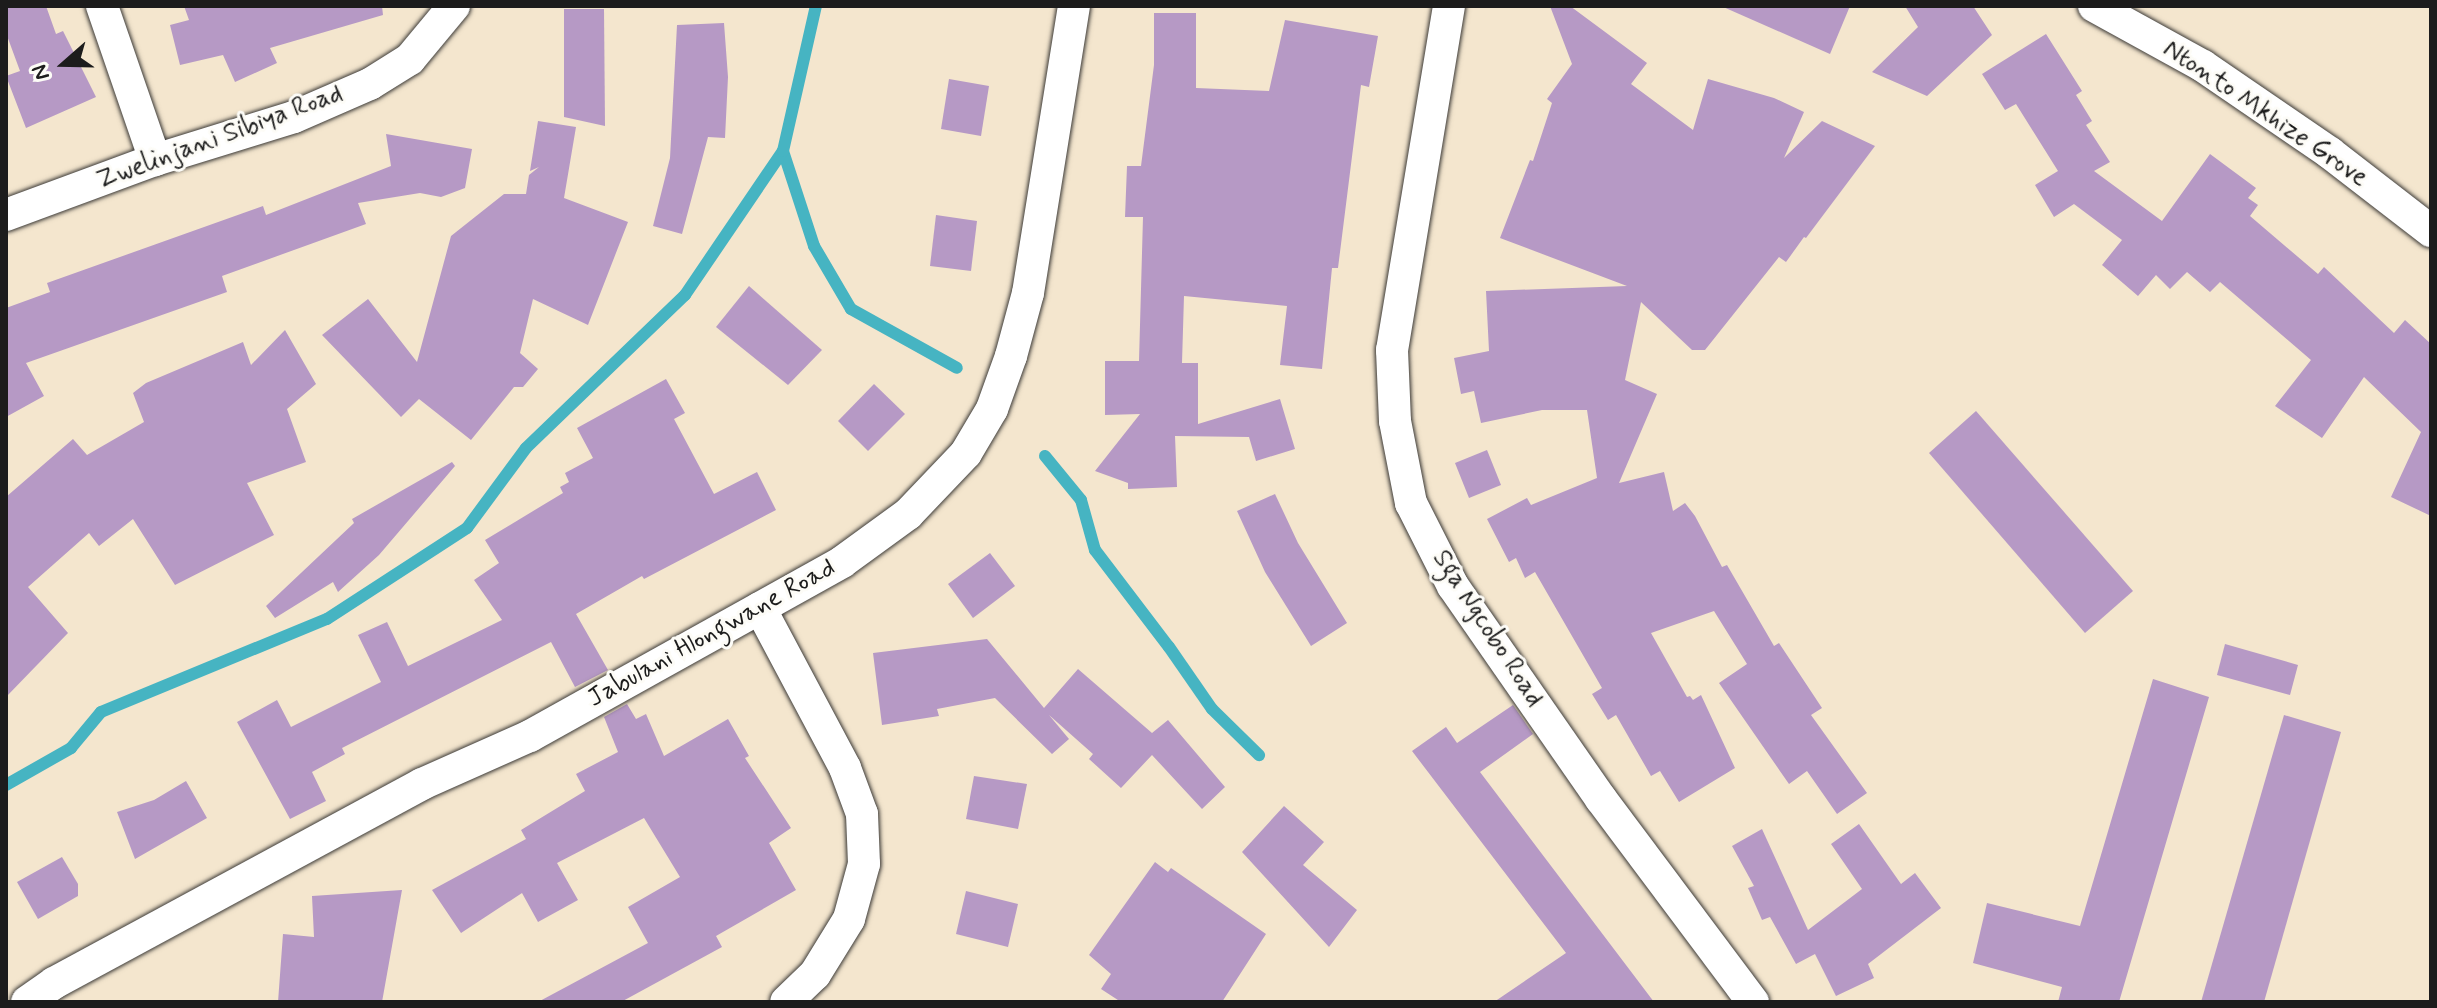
<!DOCTYPE html>
<html>
<head>
<meta charset="utf-8">
<style>
	body { margin:0 }
	#map { position:relative; width:2437px; height:1008px; overflow:hidden; background:#f4e6ce; font-family:Mynerve,sans-serif }
	div>[style] { position:absolute }
	.stream>* { height:12px; margin:-6px; padding:0 6px; transform-origin:6px; border-radius:6px; background:#46b4c2 }
	.building>* { inset:0; background:#b699c5 }
	.roads { filter:drop-shadow(0 0 2px #3c3a37) drop-shadow(0 0 2px #3c3a37) }
	.minor>* { height:32px; margin:-16px; padding:0 16px; transform-origin:16px; border-radius:16px; background:#fff }
	span { translate:-50% -50%; white-space:nowrap; text-align:center; line-height:1.15; -webkit-text-stroke:6px #fdfcf7; paint-order:stroke }
	.street-label { font-size:26px; color:#1c1c1c }
	.frame { position:absolute; inset:0; border:8px solid #1c1c1c; pointer-events:none }
	.north { position:absolute; left:24px; top:24px; width:80px; height:80px; -webkit-text-stroke:6px #fdfcf7; paint-order:stroke; rotate:250deg; font-size:22px; font-weight:700; line-height:32px; text-align:center; color:#1c1c1c }
	.north::after { content:''; display:block; margin:auto; width:28px; height:36px; background:#1c1c1c; clip-path:polygon(50% 0,100% 100%,50% 72%,0 100%) }
</style>
</head>
<body>
<div id="map">
	<div class="stream">
		<i style="left:783px;top:151px;width:100px;rotate:71.9deg"></i>
		<i style="left:814px;top:246px;width:73px;rotate:59.6deg"></i>
		<i style="left:851px;top:309px;width:121px;rotate:29.1deg"></i>
		<i style="left:1045px;top:456px;width:57px;rotate:50.7deg"></i>
		<i style="left:1081px;top:500px;width:52px;rotate:74.4deg"></i>
		<i style="left:1095px;top:550px;width:122px;rotate:52.7deg"></i>
		<i style="left:1169px;top:647px;width:75px;rotate:55.3deg"></i>
		<i style="left:1212px;top:709px;width:66px;rotate:44.4deg"></i>
		<i style="left:6px;top:785px;width:75px;rotate:-29.6deg"></i>
		<i style="left:71px;top:748px;width:47px;rotate:-50.2deg"></i>
		<i style="left:101px;top:712px;width:244px;rotate:-22.4deg"></i>
		<i style="left:327px;top:619px;width:167px;rotate:-33deg"></i>
		<i style="left:467px;top:528px;width:99px;rotate:-53.6deg"></i>
		<i style="left:526px;top:448px;width:221px;rotate:-43.9deg"></i>
		<i style="left:685px;top:295px;width:174px;rotate:-55.8deg"></i>
		<i style="left:783px;top:151px;width:149px;rotate:-77.2deg"></i>
	</div>
	<div class="building">
		<i style="clip-path:polygon(6px 6px,46px 6px,56px 34px,63px 31px,96px 97px,26px 128px,6px 76px,20px 71px,6px 33px)"></i>
		<i style="clip-path:polygon(184px 6px,382px 6px,383px 15px,270px 48px,277px 63px,235px 82px,223px 55px,180px 65px,170px 25px,189px 20px)"></i>
		<i style="clip-path:polygon(1550px 6px,1570px 6px,1647px 63px,1631px 84px,1693px 130px,1708px 79px,1774px 98px,1804px 112px,1784px 158px,1822px 121px,1875px 146px,1806px 238px,1804px 237px,1786px 262px,1779px 257px,1705px 350px,1692px 350px,1641px 302px,1625px 380px,1657px 394px,1619px 483px,1664px 472px,1673px 511px,1685px 503px,1695px 516px,1722px 567px,1727px 565px,1774px 646px,1779px 643px,1822px 708px,1811px 715px,1867px 793px,1837px 814px,1807px 771px,1789px 784px,1719px 683px,1747px 664px,1714px 611px,1651px 633px,1687px 697px,1690px 696px,1693px 700px,1701px 695px,1735px 768px,1679px 802px,1660px 771px,1651px 776px,1616px 715px,1608px 720px,1592px 694px,1602px 688px,1535px 572px,1525px 578px,1516px 558px,1509px 562px,1487px 519px,1527px 498px,1531px 505px,1597px 478px,1587px 410px,1542px 410px,1481px 423px,1474px 391px,1461px 394px,1454px 358px,1489px 351px,1486px 291px,1627px 286px,1500px 238px,1530px 160px,1533px 161px,1552px 103px,1547px 99px,1572px 64px)"></i>
		<i style="clip-path:polygon(1721px 6px,1850px 6px,1830px 54px)"></i>
		<i style="clip-path:polygon(1905px 6px,1973px 6px,1992px 35px,1927px 96px,1872px 72px,1918px 27px)"></i>
		<i style="clip-path:polygon(564px 9px,604px 9px,605px 126px,564px 117px)"></i>
		<i style="clip-path:polygon(1154px 13px,1196px 13px,1196px 88px,1269px 91px,1285px 20px,1378px 36px,1369px 87px,1361px 85px,1338px 268px,1332px 268px,1322px 369px,1280px 365px,1287px 306px,1184px 296px,1182px 363px,1198px 363px,1198px 424px,1280px 399px,1295px 449px,1256px 461px,1249px 437px,1175px 436px,1177px 487px,1128px 489px,1128px 483px,1095px 471px,1140px 414px,1105px 415px,1105px 361px,1139px 361px,1143px 217px,1125px 217px,1127px 166px,1141px 166px,1154px 65px)"></i>
		<i style="clip-path:polygon(724px 23px,728px 77px,725px 138px,708px 137px,682px 234px,653px 226px,670px 158px,677px 25px)"></i>
		<i style="clip-path:polygon(2046px 34px,2082px 91px,2076px 95px,2092px 121px,2086px 125px,2110px 162px,2094px 171px,2162px 221px,2210px 154px,2256px 188px,2248px 198px,2258px 205px,2250px 216px,2318px 274px,2324px 267px,2394px 333px,2405px 320px,2431px 344px,2431px 516px,2391px 497px,2421px 432px,2364px 377px,2322px 438px,2275px 406px,2311px 360px,2220px 282px,2210px 292px,2187px 272px,2170px 289px,2156px 275px,2138px 296px,2102px 265px,2122px 240px,2074px 204px,2054px 217px,2035px 185px,2058px 171px,2016px 104px,2005px 110px,1982px 74px)"></i>
		<i style="clip-path:polygon(949px 79px,989px 86px,981px 136px,941px 129px)"></i>
		<i style="clip-path:polygon(538px 121px,576px 127px,564px 198px,628px 222px,588px 325px,533px 299px,520px 353px,538px 369px,523px 387px,514px 387px,471px 440px,419px 399px,401px 417px,322px 335px,368px 299px,417px 362px,451px 236px,504px 194px,526px 194px,529px 175px,539px 167px,530px 171px)"></i>
		<i style="clip-path:polygon(386px 134px,472px 149px,465px 188px,441px 197px,420px 193px,358px 203px,366px 224px,222px 276px,227px 292px,26px 363px,44px 396px,6px 417px,6px 308px,50px 292px,47px 283px,263px 206px,266px 215px,391px 166px)"></i>
		<i style="clip-path:polygon(936px 215px,977px 221px,971px 271px,930px 266px)"></i>
		<i style="clip-path:polygon(749px 286px,822px 350px,788px 385px,716px 327px)"></i>
		<i style="clip-path:polygon(285px 330px,316px 384px,287px 409px,306px 462px,247px 483px,274px 535px,175px 585px,133px 519px,99px 546px,89px 533px,28px 587px,68px 633px,6px 697px,6px 497px,73px 439px,87px 455px,144px 422px,133px 393px,146px 383px,243px 342px,251px 365px)"></i>
		<i style="clip-path:polygon(666px 379px,685px 413px,674px 419px,714px 494px,757px 472px,776px 510px,644px 579px,642px 576px,576px 614px,608px 670px,575px 687px,551px 642px,342px 748px,345px 754px,312px 772px,326px 801px,290px 819px,237px 722px,277px 700px,291px 727px,381px 682px,358px 635px,387px 622px,408px 666px,502px 620px,474px 580px,499px 563px,485px 540px,563px 493px,560px 487px,569px 482px,565px 473px,593px 458px,577px 428px)"></i>
		<i style="clip-path:polygon(874px 384px,905px 414px,868px 451px,838px 421px)"></i>
		<i style="clip-path:polygon(1976px 411px,2133px 591px,2085px 633px,1929px 453px)"></i>
		<i style="clip-path:polygon(1487px 450px,1501px 485px,1469px 498px,1455px 463px)"></i>
		<i style="clip-path:polygon(452px 462px,455px 466px,379px 555px,338px 592px,333px 582px,275px 618px,266px 606px,354px 523px,352px 519px)"></i>
		<i style="clip-path:polygon(1275px 494px,1298px 543px,1347px 623px,1311px 646px,1265px 572px,1237px 511px)"></i>
		<i style="clip-path:polygon(990px 553px,1015px 586px,973px 618px,948px 584px)"></i>
		<i style="clip-path:polygon(987px 639px,1044px 708px,1078px 669px,1152px 733px,1168px 720px,1225px 787px,1202px 809px,1152px 755px,1121px 788px,1089px 759px,1093px 754px,1049px 715px,1069px 739px,1052px 754px,995px 698px,937px 709px,939px 716px,882px 725px,873px 653px)"></i>
		<i style="clip-path:polygon(2225px 644px,2298px 665px,2290px 695px,2217px 675px)"></i>
		<i style="clip-path:polygon(2153px 679px,2209px 697px,2119px 1002px,2058px 1002px,2062px 987px,1973px 963px,1987px 903px,2080px 926px)"></i>
		<i style="clip-path:polygon(627px 704px,636px 719px,646px 714px,664px 756px,728px 719px,749px 756px,745px 758px,791px 828px,769px 843px,796px 890px,716px 936px,722px 947px,621px 1002px,538px 1002px,648px 943px,628px 907px,680px 877px,644px 818px,557px 863px,578px 900px,538px 922px,522px 893px,461px 933px,432px 890px,526px 839px,521px 830px,585px 791px,576px 774px,618px 752px,604px 717px)"></i>
		<i style="clip-path:polygon(1513px 705px,1533px 734px,1480px 772px,1654px 1002px,1494px 1002px,1566px 953px,1412px 751px,1446px 727px,1457px 743px)"></i>
		<i style="clip-path:polygon(2284px 715px,2341px 732px,2264px 1002px,2201px 1002px)"></i>
		<i style="clip-path:polygon(974px 776px,1027px 784px,1018px 829px,966px 819px)"></i>
		<i style="clip-path:polygon(186px 781px,207px 818px,135px 859px,117px 812px,154px 800px)"></i>
		<i style="clip-path:polygon(1284px 806px,1324px 842px,1303px 865px,1357px 910px,1329px 947px,1242px 852px)"></i>
		<i style="clip-path:polygon(1859px 824px,1901px 884px,1915px 873px,1941px 908px,1868px 964px,1874px 978px,1836px 996px,1815px 954px,1796px 964px,1770px 917px,1762px 920px,1748px 888px,1754px 886px,1732px 846px,1762px 829px,1808px 930px,1862px 889px,1831px 844px)"></i>
		<i style="clip-path:polygon(62px 857px,78px 884px,78px 896px,38px 919px,17px 882px)"></i>
		<i style="clip-path:polygon(1155px 862px,1168px 872px,1171px 868px,1266px 934px,1222px 1002px,1121px 1002px,1101px 989px,1111px 974px,1089px 955px)"></i>
		<i style="clip-path:polygon(402px 890px,382px 1002px,278px 1002px,283px 934px,314px 937px,312px 896px)"></i>
		<i style="clip-path:polygon(966px 891px,1018px 904px,1008px 947px,956px 934px)"></i>
	</div>
	<div class="roads">
		<div class="minor">
			<i style="left:102px;top:6px;width:163px;rotate:71deg"></i>
			<i style="left:1449px;top:6px;width:349px;rotate:99.4deg"></i>
			<i style="left:1392px;top:350px;width:71px;rotate:87.6deg"></i>
			<i style="left:1395px;top:421px;width:84px;rotate:79deg"></i>
			<i style="left:1411px;top:503px;width:93px;rotate:63.2deg"></i>
			<i style="left:1453px;top:586px;width:259px;rotate:55.2deg"></i>
			<i style="left:1601px;top:799px;width:254px;rotate:53.2deg"></i>
			<i style="left:2094px;top:6px;width:124px;rotate:28.8deg"></i>
			<i style="left:2203px;top:66px;width:154px;rotate:34.4deg"></i>
			<i style="left:2330px;top:153px;width:128px;rotate:37.7deg"></i>
			<i style="left:6px;top:215px;width:159px;rotate:-20.3deg"></i>
			<i style="left:155px;top:160px;width:145px;rotate:-17.2deg"></i>
			<i style="left:294px;top:117px;width:83px;rotate:-23.5deg"></i>
			<i style="left:370px;top:84px;width:47px;rotate:-32deg"></i>
			<i style="left:410px;top:59px;width:69px;rotate:-50.3deg"></i>
			<i style="left:760px;top:608px;width:181px;rotate:62deg"></i>
			<i style="left:845px;top:768px;width:49px;rotate:69.7deg"></i>
			<i style="left:862px;top:814px;width:50px;rotate:87.7deg"></i>
			<i style="left:864px;top:864px;width:57px;rotate:105.3deg"></i>
			<i style="left:849px;top:919px;width:65px;rotate:121.7deg"></i>
			<i style="left:815px;top:974px;width:40px;rotate:136deg"></i>
			<i style="left:27px;top:1002px;width:33px;rotate:-35deg"></i>
			<i style="left:54px;top:983px;width:418px;rotate:-28.4deg"></i>
			<i style="left:422px;top:784px;width:118px;rotate:-24deg"></i>
			<i style="left:530px;top:736px;width:357px;rotate:-29.1deg"></i>
			<i style="left:842px;top:562px;width:82px;rotate:-36deg"></i>
			<i style="left:908px;top:514px;width:84px;rotate:-46.4deg"></i>
			<i style="left:966px;top:453px;width:51px;rotate:-59.4deg"></i>
			<i style="left:992px;top:409px;width:56px;rotate:-70.3deg"></i>
			<i style="left:1011px;top:356px;width:65px;rotate:-74.9deg"></i>
			<i style="left:1028px;top:293px;width:291px;rotate:-80.9deg"></i>
		</div>
	</div>
	<div class="street-label">
		<span style="left:2265px;top:114px;rotate:34deg">Ntonto Mkhize Grove</span>
		<span style="left:220px;top:138px;rotate:-20deg">Zwelinjani Sibiya Road</span>
		<span style="left:1487px;top:629px;rotate:57deg">Sga Ngcobo Road</span>
		<span style="left:712px;top:634px;rotate:-29deg">Jabulani Hlongwane Road</span>
	</div>
	<div class="frame"></div>
	<div class="north">N</div>
</div>
</body>
</html>
